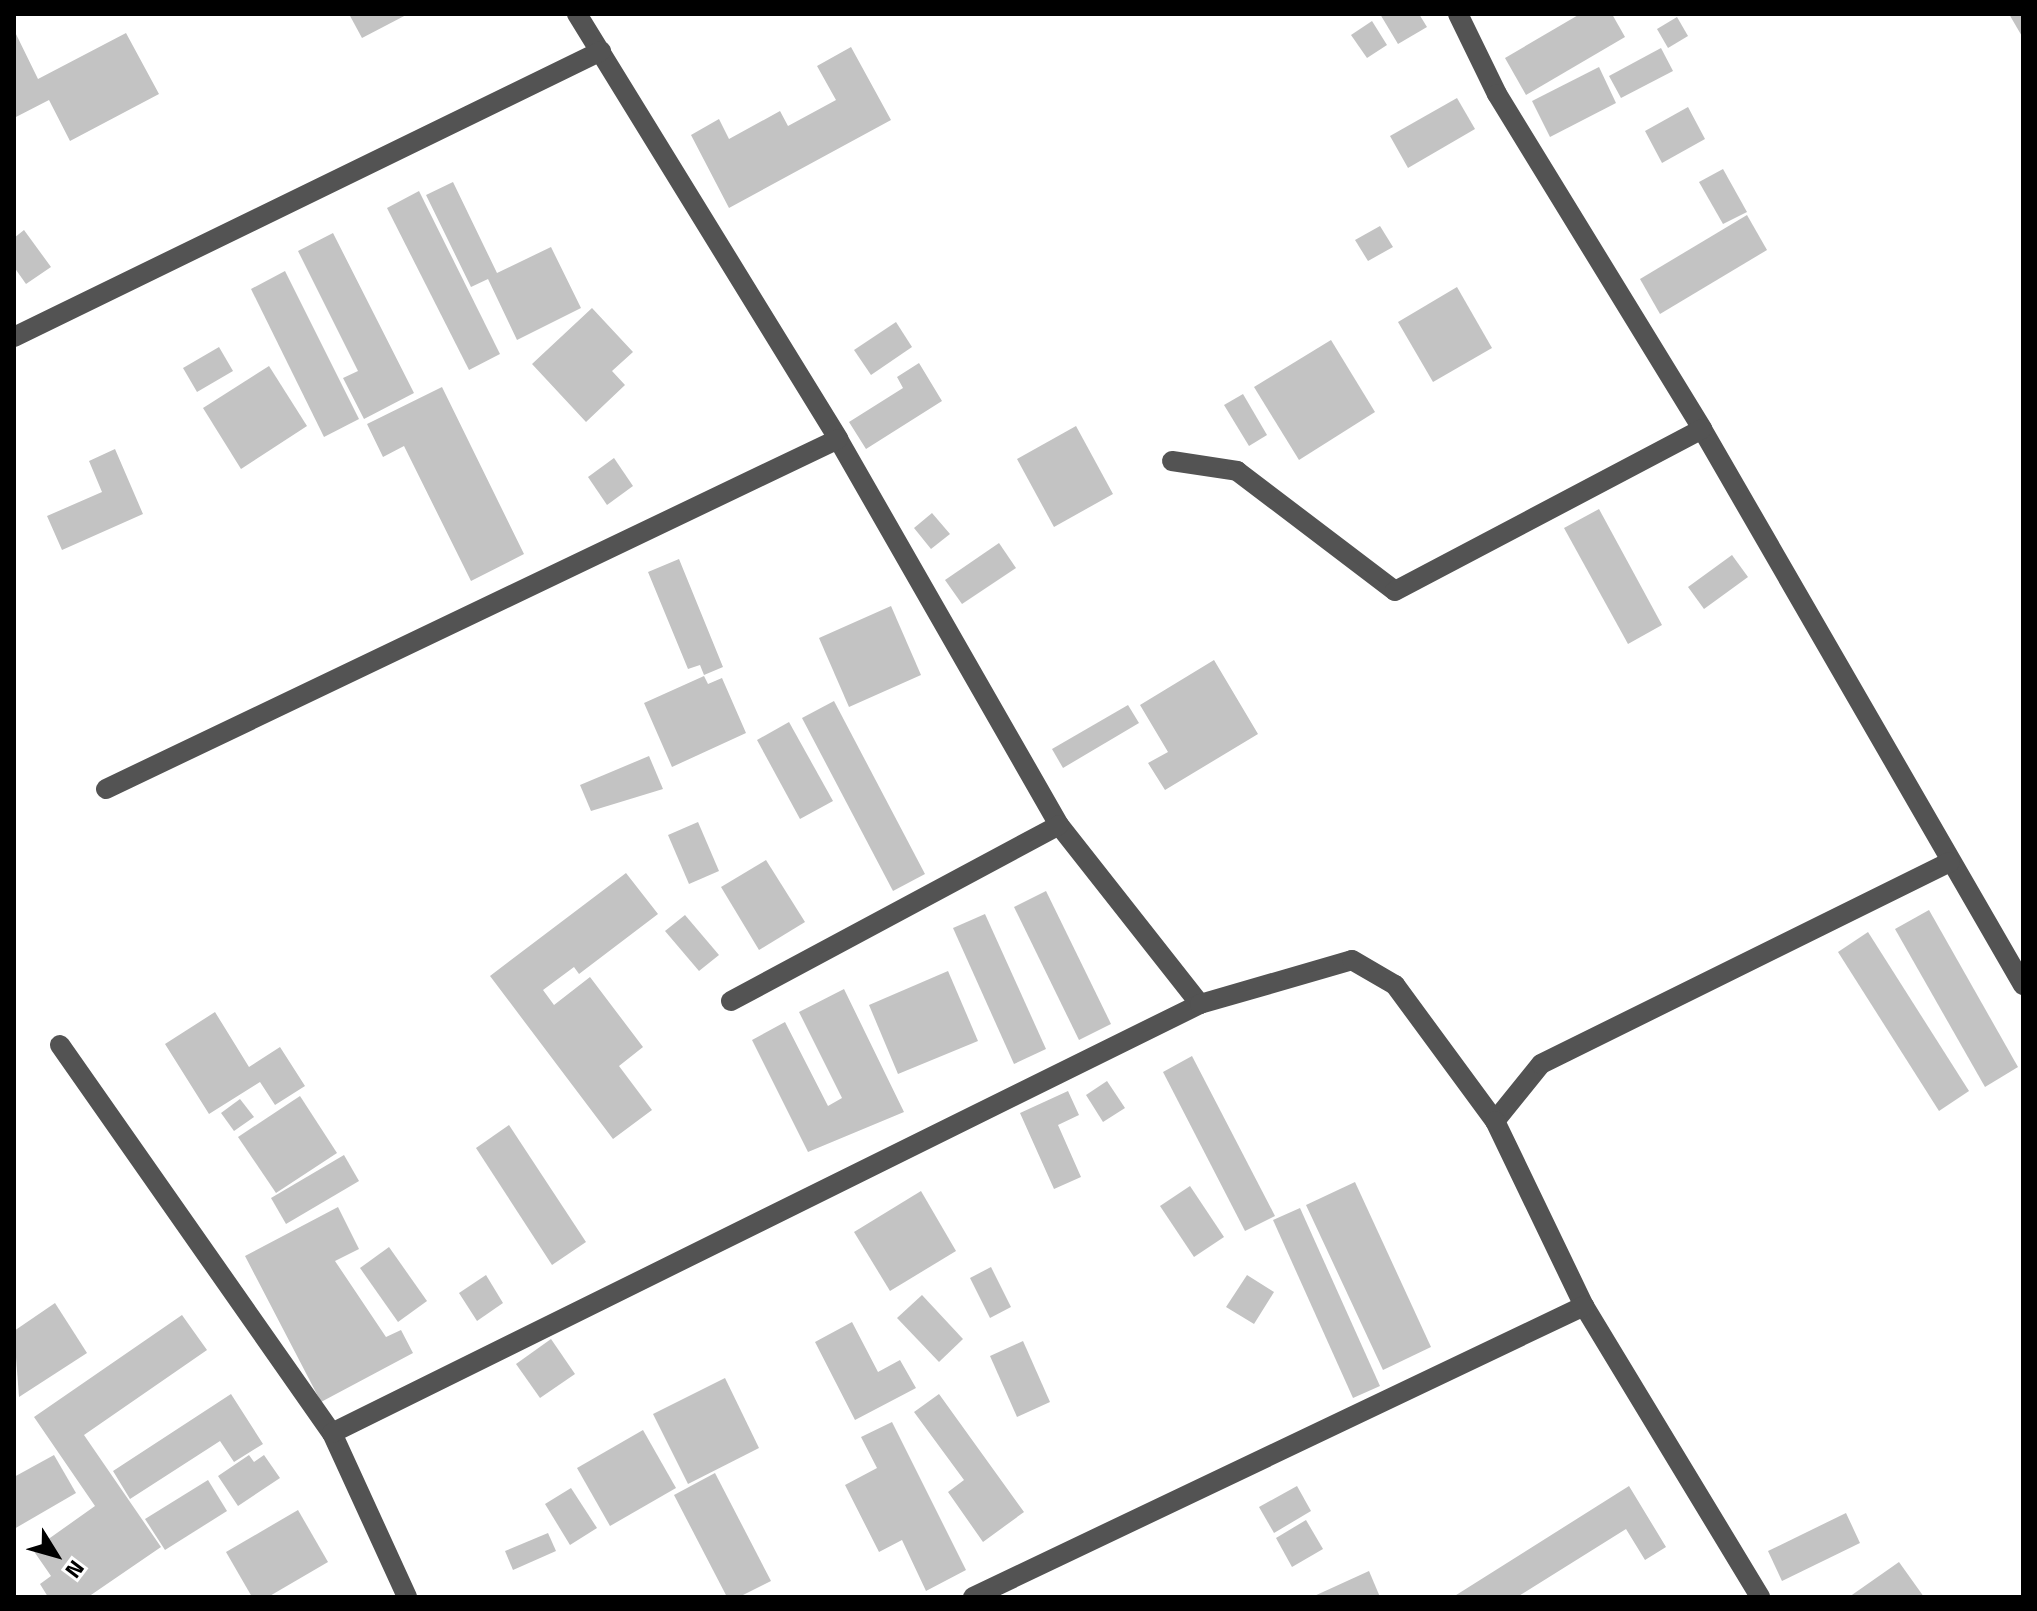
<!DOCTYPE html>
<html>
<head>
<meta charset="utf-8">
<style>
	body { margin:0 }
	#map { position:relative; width:2037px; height:1611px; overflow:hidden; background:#fff; font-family:"Titillium Web",sans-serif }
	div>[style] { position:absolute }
	.building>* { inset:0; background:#c3c3c3 }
	.minor>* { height:20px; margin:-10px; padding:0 10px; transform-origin:10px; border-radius:10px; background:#535353 }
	span { translate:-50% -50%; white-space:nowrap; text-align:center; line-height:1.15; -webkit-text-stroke:8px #fff; paint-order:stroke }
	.frame { position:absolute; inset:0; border:16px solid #000; pointer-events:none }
	.north { position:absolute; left:16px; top:1515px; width:80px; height:80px; -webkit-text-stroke:6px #fff; paint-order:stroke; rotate:127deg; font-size:22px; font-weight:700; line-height:32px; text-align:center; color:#000 }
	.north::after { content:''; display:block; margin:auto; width:28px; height:36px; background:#000; clip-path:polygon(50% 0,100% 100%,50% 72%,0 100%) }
</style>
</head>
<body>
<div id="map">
	<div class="building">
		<i style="clip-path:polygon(349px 14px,408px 14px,362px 38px)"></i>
		<i style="clip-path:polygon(1380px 14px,1419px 14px,1427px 27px,1398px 44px)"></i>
		<i style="clip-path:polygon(1580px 14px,1612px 14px,1625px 37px,1526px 95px,1505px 58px)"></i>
		<i style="clip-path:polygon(2009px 14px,2023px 14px,2023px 38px)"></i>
		<i style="clip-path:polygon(1677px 17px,1688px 36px,1668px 48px,1657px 29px)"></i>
		<i style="clip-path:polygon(1372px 21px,1387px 45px,1367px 58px,1351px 35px)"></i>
		<i style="clip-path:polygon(14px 30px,38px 79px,126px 33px,159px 94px,70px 141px,49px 100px,14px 118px)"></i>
		<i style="clip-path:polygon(851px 47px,891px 120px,729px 208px,691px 135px,719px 119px,729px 139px,780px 111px,788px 126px,836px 100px,817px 66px)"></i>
		<i style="clip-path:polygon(1661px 48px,1673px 71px,1621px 98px,1609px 76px)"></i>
		<i style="clip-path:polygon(1599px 67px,1616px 103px,1550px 137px,1532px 101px)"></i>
		<i style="clip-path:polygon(1457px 98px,1475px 129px,1408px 168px,1390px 136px)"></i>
		<i style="clip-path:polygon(1688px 107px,1705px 139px,1662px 163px,1645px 131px)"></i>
		<i style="clip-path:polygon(1723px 169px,1747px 212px,1723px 224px,1699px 182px)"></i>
		<i style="clip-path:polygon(453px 182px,497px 273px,551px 247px,581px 308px,517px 340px,488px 279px,471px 287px,426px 195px)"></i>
		<i style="clip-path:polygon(419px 191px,500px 354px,469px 370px,387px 208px)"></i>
		<i style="clip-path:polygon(1747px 215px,1767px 250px,1660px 314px,1640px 279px)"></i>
		<i style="clip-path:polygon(1380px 226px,1393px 247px,1368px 261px,1355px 240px)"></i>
		<i style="clip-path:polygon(24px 230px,51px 267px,26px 284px,14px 267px,14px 238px)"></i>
		<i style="clip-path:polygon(333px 233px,414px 393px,364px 419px,343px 378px,358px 371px,298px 251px)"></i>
		<i style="clip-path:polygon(285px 271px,359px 419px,324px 437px,251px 289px)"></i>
		<i style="clip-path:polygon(1457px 287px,1492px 348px,1433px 382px,1398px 322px)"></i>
		<i style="clip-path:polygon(592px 308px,633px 352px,612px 371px,625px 385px,586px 422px,532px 364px)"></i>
		<i style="clip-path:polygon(896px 322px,912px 347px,871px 375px,854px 350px)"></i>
		<i style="clip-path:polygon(1331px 340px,1375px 412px,1299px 460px,1254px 387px)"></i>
		<i style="clip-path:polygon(219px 347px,233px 371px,197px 392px,183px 368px)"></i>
		<i style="clip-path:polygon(919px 363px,942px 401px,866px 449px,849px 422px,903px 388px,897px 377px)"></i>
		<i style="clip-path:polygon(269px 366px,307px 426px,241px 469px,203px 408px)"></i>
		<i style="clip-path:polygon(442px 387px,524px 554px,471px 581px,404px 446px,383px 457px,367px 424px)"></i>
		<i style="clip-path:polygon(1243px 394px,1267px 435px,1249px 446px,1224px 405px)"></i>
		<i style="clip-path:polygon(1076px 426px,1113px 494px,1054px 527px,1017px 459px)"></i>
		<i style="clip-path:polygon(115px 449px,143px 514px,62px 550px,47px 516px,102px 492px,89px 461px)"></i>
		<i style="clip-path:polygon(614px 458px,633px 486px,607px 505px,588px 477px)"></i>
		<i style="clip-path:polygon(1599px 509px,1662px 625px,1628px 644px,1564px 528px)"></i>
		<i style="clip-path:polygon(932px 513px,950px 534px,931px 549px,914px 528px)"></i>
		<i style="clip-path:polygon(999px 543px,1016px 568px,962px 604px,945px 580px)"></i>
		<i style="clip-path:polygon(1732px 555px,1748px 577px,1704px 609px,1688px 587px)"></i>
		<i style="clip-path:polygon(679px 559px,723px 667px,704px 675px,700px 665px,688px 669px,648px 572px)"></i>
		<i style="clip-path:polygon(891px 606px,921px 675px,849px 707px,819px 638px)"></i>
		<i style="clip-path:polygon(1214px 660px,1258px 734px,1165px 790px,1148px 763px,1168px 752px,1140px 705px)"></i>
		<i style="clip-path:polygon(704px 676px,708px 684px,722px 678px,746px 733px,672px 767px,644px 703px)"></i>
		<i style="clip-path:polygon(834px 701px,925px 874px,893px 891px,802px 718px)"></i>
		<i style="clip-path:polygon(1128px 705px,1139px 723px,1063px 768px,1052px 749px)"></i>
		<i style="clip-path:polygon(789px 722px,833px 801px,800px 819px,757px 740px)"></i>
		<i style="clip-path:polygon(649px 756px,663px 789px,591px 811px,580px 785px)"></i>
		<i style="clip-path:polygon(698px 822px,719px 871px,689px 884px,668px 835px)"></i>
		<i style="clip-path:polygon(766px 860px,805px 922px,759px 950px,721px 887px)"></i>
		<i style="clip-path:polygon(626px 873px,658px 914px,579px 974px,574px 967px,543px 990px,554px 1005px,590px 977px,643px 1047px,619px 1066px,652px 1110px,613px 1139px,490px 976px)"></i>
		<i style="clip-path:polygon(1046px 891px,1111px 1024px,1079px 1040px,1014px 907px)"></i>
		<i style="clip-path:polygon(1929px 910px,2018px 1067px,1985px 1087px,1895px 929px)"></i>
		<i style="clip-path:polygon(985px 914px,1046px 1049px,1014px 1064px,953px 928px)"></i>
		<i style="clip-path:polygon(685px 915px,719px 955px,699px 971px,665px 931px)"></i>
		<i style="clip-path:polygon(1868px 932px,1969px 1091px,1939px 1111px,1838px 952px)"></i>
		<i style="clip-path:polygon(948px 971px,978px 1041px,898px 1074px,869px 1005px)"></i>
		<i style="clip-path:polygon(844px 989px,904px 1112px,808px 1152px,752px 1040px,785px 1022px,828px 1106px,842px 1098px,799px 1012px)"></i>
		<i style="clip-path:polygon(215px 1012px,249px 1067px,280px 1047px,305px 1086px,275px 1105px,260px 1082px,209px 1114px,165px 1044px)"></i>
		<i style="clip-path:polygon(1192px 1056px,1275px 1216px,1245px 1231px,1163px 1072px)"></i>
		<i style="clip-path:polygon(1107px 1081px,1125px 1108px,1103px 1122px,1086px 1095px)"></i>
		<i style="clip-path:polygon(1068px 1091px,1079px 1115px,1058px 1125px,1081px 1177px,1054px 1189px,1020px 1113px)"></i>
		<i style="clip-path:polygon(300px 1096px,337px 1153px,276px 1193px,238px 1137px)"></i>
		<i style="clip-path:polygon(240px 1099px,254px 1117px,234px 1131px,221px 1113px)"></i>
		<i style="clip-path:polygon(509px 1125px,586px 1242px,552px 1265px,476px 1148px)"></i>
		<i style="clip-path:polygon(344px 1155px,359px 1181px,286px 1224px,271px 1198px)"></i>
		<i style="clip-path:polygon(1355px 1182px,1431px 1347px,1383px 1370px,1306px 1205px)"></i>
		<i style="clip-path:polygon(1190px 1186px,1224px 1237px,1194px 1257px,1160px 1206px)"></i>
		<i style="clip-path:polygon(921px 1191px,956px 1251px,890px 1291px,854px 1232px)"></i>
		<i style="clip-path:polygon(338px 1207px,359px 1249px,335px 1261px,386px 1337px,401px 1330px,413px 1353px,321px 1402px,245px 1256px)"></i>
		<i style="clip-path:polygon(1300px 1208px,1380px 1386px,1353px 1398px,1273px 1220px)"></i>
		<i style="clip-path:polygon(389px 1247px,427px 1301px,398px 1322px,360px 1268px)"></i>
		<i style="clip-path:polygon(991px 1267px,1011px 1307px,990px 1318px,970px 1278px)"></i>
		<i style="clip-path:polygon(486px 1275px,503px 1303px,477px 1321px,459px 1293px)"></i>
		<i style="clip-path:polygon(1247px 1275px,1274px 1292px,1254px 1324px,1226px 1307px)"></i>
		<i style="clip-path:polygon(922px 1295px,963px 1339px,939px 1362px,897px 1318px)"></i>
		<i style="clip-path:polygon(55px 1303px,87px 1353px,19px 1397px,14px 1331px)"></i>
		<i style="clip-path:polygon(182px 1315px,207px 1350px,84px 1435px,161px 1547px,88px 1597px,48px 1597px,40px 1584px,51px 1576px,33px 1550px,95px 1506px,34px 1417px)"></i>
		<i style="clip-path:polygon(852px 1322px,878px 1372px,900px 1360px,916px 1388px,855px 1420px,815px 1342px)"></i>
		<i style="clip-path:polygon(551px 1339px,575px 1374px,540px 1398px,516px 1364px)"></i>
		<i style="clip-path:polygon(1023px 1341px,1050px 1402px,1017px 1417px,990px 1356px)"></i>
		<i style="clip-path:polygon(725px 1378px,759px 1448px,688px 1484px,653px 1414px)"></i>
		<i style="clip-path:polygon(231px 1394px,263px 1444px,234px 1462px,220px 1441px,130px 1499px,113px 1471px)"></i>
		<i style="clip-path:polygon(939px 1394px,1024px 1512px,983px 1542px,948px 1492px,964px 1480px,914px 1412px)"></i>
		<i style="clip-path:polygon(892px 1422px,966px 1570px,926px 1591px,902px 1540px,879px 1552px,845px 1485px,877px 1468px,861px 1437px)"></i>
		<i style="clip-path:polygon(643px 1430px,676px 1488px,610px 1526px,577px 1468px)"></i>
		<i style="clip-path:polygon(54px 1455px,76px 1493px,14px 1529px,14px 1477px)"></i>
		<i style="clip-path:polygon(249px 1455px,254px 1462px,264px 1455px,280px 1478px,238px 1506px,218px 1476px)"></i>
		<i style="clip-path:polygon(715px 1473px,771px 1581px,739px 1597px,727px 1597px,674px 1495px)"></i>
		<i style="clip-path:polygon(208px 1480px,227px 1511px,165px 1550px,145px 1519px)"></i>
		<i style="clip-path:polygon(1297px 1486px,1311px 1511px,1274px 1533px,1259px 1507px)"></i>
		<i style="clip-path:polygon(1629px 1486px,1666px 1547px,1645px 1560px,1626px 1529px,1517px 1597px,1453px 1597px)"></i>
		<i style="clip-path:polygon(571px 1488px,597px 1528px,570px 1545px,545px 1504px)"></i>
		<i style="clip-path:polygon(298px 1510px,328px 1562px,268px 1597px,252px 1597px,226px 1552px)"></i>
		<i style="clip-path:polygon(1846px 1513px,1860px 1543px,1782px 1581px,1768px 1551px)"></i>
		<i style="clip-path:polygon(1306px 1520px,1323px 1549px,1292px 1567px,1276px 1538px)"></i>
		<i style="clip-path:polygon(548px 1533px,556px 1551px,513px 1570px,505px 1551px)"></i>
		<i style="clip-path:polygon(1899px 1562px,1924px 1597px,1849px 1597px)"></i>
		<i style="clip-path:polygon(1369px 1571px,1380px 1597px,1312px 1597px)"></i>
	</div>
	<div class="minor">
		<i style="left:577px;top:14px;width:499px;rotate:58.4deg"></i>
		<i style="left:838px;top:439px;width:445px;rotate:60.2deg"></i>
		<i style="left:1059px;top:825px;width:228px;rotate:51.8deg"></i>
		<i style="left:1458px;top:14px;width:89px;rotate:64deg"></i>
		<i style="left:1497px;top:94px;width:393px;rotate:58.5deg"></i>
		<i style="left:1702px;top:429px;width:642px;rotate:60deg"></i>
		<i style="left:14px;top:337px;width:653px;rotate:-25.98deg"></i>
		<i style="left:1172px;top:461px;width:66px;rotate:8.7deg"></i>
		<i style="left:1237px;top:471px;width:198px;rotate:37.2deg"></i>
		<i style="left:1395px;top:591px;width:347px;rotate:-27.8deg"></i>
		<i style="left:106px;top:789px;width:811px;rotate:-25.55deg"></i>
		<i style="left:731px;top:1001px;width:372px;rotate:-28.2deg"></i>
		<i style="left:60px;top:1045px;width:474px;rotate:55deg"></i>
		<i style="left:332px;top:1433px;width:180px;rotate:65.4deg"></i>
		<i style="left:1495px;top:1121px;width:73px;rotate:-51.1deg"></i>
		<i style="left:1541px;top:1064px;width:456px;rotate:-26.3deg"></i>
		<i style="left:332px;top:1433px;width:968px;rotate:-26.3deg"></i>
		<i style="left:1200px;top:1004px;width:158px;rotate:-16.1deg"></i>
		<i style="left:1352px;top:960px;width:50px;rotate:30.2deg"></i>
		<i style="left:1395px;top:985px;width:169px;rotate:53.7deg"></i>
		<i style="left:1495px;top:1121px;width:205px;rotate:64.3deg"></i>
		<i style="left:1584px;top:1306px;width:340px;rotate:58.8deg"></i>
		<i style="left:973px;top:1597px;width:677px;rotate:-25.47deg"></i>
	</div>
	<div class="frame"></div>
	<div class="north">N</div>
</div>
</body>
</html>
